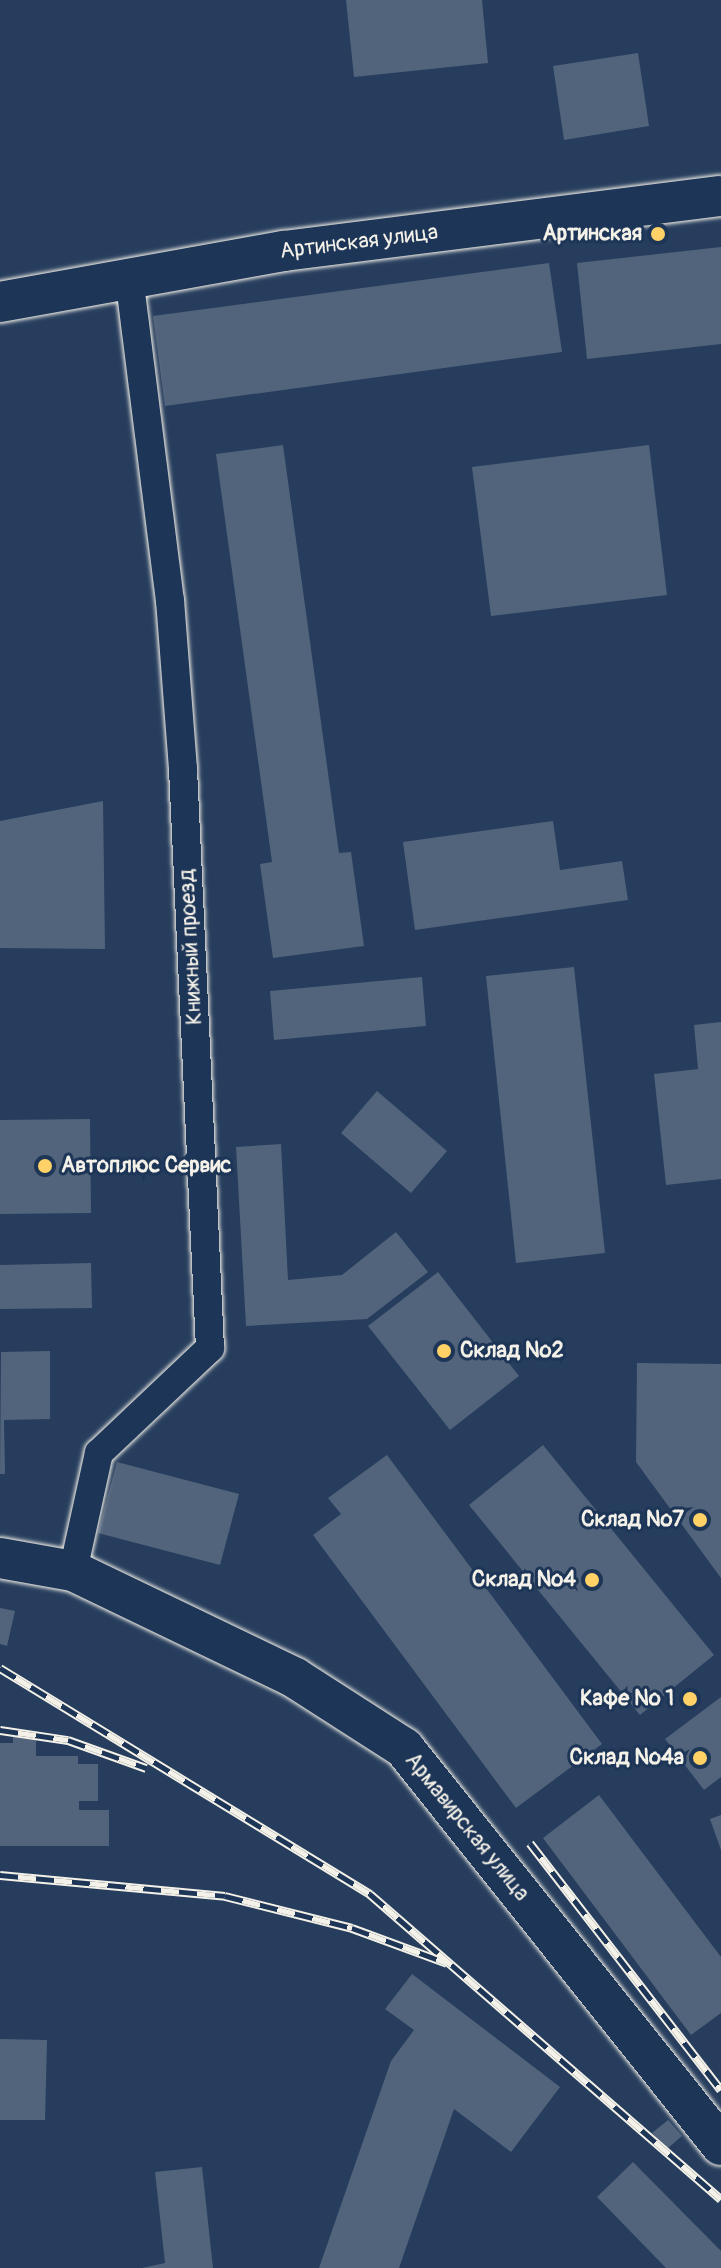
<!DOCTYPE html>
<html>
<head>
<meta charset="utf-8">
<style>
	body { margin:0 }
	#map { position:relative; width:721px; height:2268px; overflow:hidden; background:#263d5d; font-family:Pangolin,sans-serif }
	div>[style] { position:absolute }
	.building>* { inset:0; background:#52647b }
	.roads { filter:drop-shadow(0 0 2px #f4f1e8) drop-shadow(0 0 2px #f4f1e8) }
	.street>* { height:28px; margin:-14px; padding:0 14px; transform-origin:14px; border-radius:14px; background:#1d3557 }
	.secondary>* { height:40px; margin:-20px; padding:0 20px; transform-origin:20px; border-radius:20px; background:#1d3557 }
	.rail>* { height:9px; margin-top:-4.5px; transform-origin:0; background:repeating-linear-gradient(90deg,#1d3557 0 18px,#f4f1e8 0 36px); box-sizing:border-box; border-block:2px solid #f4f1e8 }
	.dots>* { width:22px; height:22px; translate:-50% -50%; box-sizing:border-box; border:4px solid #1d3557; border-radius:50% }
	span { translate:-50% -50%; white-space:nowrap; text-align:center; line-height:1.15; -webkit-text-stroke:6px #1d3557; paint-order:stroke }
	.poi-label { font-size:22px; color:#f4f1e8; font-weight:700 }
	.right { translate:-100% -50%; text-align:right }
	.left { translate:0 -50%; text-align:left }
	.street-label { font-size:22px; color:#f4f1e8 }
</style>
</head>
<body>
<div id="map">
	<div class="building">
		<i style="clip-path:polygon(346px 0,482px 0,488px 63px,354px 77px)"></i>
		<i style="clip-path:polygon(638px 53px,649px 126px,564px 140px,553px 66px)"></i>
		<i style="clip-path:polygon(721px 247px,721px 344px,587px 359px,577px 263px)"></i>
		<i style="clip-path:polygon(549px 263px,562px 352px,165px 406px,153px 316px)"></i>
		<i style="clip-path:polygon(283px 445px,339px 853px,351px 852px,364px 946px,273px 958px,260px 864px,272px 862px,216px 454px)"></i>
		<i style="clip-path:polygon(649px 445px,667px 595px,491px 616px,472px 467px)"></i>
		<i style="clip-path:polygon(103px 801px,105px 949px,0 948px,0 821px)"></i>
		<i style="clip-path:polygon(553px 821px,560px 870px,622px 861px,628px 900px,415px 930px,403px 842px)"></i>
		<i style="clip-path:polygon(574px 967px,605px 1253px,516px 1263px,486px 976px)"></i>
		<i style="clip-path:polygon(422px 977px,426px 1026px,274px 1040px,270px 991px)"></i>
		<i style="clip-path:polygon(721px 1022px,721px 1179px,666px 1185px,654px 1074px,698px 1069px,694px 1025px)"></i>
		<i style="clip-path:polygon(377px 1091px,447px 1151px,411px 1193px,341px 1133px)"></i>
		<i style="clip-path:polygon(90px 1119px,91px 1213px,0 1214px,0 1120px)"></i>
		<i style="clip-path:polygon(281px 1144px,288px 1280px,342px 1275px,396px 1232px,428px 1272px,367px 1319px,246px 1326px,236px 1147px)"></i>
		<i style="clip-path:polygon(91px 1263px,92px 1308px,0 1309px,0 1265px)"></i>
		<i style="clip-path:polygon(438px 1272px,519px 1376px,450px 1430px,368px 1326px)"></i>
		<i style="clip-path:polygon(50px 1351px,50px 1419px,4px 1420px,5px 1474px,0 1474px,1px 1352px)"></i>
		<i style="clip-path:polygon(637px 1363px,721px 1364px,721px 1578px,636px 1462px)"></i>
		<i style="clip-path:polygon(543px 1445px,714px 1655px,640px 1715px,469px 1505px)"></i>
		<i style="clip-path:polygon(387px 1455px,602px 1744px,516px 1808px,313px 1535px,341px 1514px,328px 1498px)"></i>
		<i style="clip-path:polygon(117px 1462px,239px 1494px,220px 1565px,98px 1533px)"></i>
		<i style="clip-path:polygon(0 1608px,15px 1611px,7px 1646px,0 1644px)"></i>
		<i style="clip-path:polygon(721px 1697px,721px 1777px,704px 1790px,665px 1739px)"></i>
		<i style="clip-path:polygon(13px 1737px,36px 1737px,36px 1756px,78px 1756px,78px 1764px,98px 1764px,98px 1801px,79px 1801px,79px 1810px,109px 1810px,109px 1846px,0 1846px,0 1743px,13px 1743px)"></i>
		<i style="clip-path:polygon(599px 1795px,721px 1957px,721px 2013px,691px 2035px,543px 1838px)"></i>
		<i style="clip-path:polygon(721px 1815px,721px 1850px,710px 1819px)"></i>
		<i style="clip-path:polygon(412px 1974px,560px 2087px,511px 2152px,454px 2109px,399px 2268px,319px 2268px,391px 2061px,414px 2030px,385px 2009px)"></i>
		<i style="clip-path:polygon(0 2039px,47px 2040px,45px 2120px,0 2120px)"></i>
		<i style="clip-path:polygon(668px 2120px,682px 2136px,667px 2149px,652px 2133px)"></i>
		<i style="clip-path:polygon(633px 2162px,721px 2251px,721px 2268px,666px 2268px,597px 2197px)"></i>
		<i style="clip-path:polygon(202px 2167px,213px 2268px,142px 2268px,165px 2263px,155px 2172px)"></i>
	</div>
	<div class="roads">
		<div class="street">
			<i style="left:73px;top:1571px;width:121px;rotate:-77.6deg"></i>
			<i style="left:99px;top:1453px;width:153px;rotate:-43.4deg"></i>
			<i style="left:210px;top:1348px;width:580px;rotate:-92.67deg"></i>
			<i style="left:183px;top:769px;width:169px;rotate:-94.4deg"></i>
			<i style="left:170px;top:601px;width:329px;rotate:-97.2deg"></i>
		</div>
		<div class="secondary">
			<i style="left:0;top:302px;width:289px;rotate:-10.2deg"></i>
			<i style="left:284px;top:251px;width:440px;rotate:-7.2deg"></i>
			<i style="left:0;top:1558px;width:74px;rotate:10.1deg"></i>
			<i style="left:73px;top:1571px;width:246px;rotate:25.7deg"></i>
			<i style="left:295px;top:1678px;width:130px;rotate:32.7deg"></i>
			<i style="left:404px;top:1748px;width:508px;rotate:51.39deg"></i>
		</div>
	</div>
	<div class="rail">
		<i style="left:0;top:1668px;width:434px;rotate:31.4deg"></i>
		<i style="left:370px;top:1894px;width:465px;rotate:41deg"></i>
		<i style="left:0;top:1730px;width:69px;rotate:8.4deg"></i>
		<i style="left:68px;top:1740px;width:83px;rotate:19.7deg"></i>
		<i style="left:530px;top:1843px;width:312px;rotate:52.3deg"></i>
		<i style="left:0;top:1875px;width:226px;rotate:5.3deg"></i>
		<i style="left:225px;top:1896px;width:131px;rotate:14.1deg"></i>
		<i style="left:352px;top:1928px;width:101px;rotate:20.2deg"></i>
	</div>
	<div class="dots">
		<i style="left:658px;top:234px;background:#ffd166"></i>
		<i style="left:45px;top:1166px;background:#ffd166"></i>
		<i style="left:444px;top:1351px;background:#ffd166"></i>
		<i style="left:700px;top:1520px;background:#ffd166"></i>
		<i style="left:592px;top:1580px;background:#ffd166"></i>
		<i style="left:690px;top:1699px;background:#ffd166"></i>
		<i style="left:700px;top:1758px;background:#ffd166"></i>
	</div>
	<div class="poi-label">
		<span class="right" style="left:642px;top:234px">Артинская</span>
		<span class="left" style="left:61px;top:1166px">Автоплюс Сервис</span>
		<span class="left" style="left:460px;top:1351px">Склад №2</span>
		<span class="right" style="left:684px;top:1520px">Склад №7</span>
		<span class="right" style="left:576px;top:1580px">Склад №4</span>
		<span class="right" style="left:674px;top:1699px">Кафе № 1</span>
		<span class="right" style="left:684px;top:1758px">Склад №4а</span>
	</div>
	<div class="street-label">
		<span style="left:359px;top:242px;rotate:-7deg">Артинская улица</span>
		<span style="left:191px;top:947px;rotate:-93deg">Книжный проезд</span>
		<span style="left:467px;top:1827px;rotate:51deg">Армавирская улица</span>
	</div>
</div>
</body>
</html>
